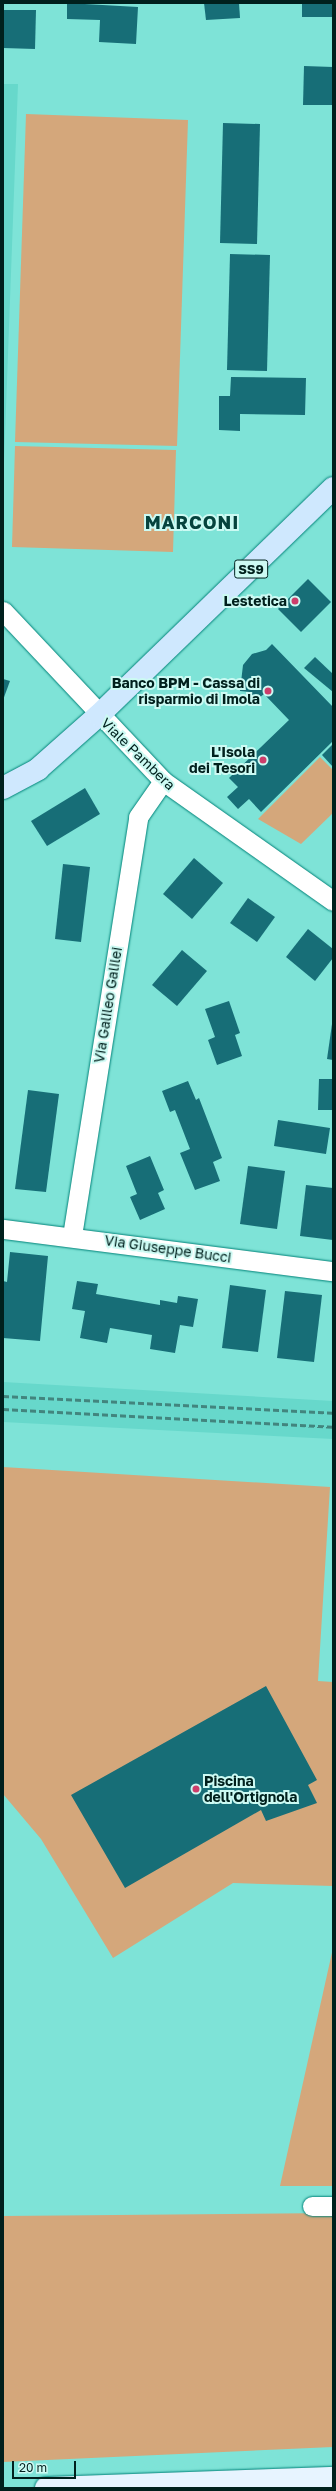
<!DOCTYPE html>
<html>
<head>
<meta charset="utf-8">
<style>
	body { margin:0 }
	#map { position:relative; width:336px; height:2491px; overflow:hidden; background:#7ee3d7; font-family:"Golos Text",sans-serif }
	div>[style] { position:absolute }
	.built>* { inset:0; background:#67d8cb }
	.green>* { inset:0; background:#d4a77b }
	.building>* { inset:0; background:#176e77 }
	.roads { filter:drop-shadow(0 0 1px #008379) drop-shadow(0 0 1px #008379) }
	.street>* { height:19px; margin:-9.5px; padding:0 9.5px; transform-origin:9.5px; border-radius:9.5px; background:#fff }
	.secondary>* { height:22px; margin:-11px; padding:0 11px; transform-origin:11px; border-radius:11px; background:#e7f4ff }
	.primary>* { height:22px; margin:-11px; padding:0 11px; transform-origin:11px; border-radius:11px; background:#cfe8fe }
	.rail>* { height:3px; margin-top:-1.5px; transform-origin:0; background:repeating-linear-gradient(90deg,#42857e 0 6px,transparent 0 9px) }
	.dots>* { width:11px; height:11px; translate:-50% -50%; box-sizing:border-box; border:2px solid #ccfaf3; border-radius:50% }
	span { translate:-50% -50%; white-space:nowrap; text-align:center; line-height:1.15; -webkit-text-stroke:4px #ccfaf3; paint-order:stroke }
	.shield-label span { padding:1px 3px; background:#ccfaf3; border:1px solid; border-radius:3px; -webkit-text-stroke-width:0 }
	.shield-label { font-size:13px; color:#00201d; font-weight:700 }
	.poi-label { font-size:14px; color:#00201d; font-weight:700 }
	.right { translate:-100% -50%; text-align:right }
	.left { translate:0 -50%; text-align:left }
	.street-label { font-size:14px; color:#00201d }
	.district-label { font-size:18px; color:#05433d; font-weight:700; letter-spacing:1px }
	.frame { position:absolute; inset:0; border:4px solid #00201d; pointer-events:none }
	.scale { position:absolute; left:12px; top:2461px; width:64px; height:18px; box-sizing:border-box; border:2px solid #00201d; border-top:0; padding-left:5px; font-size:12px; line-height:14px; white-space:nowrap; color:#00201d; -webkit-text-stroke:3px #ccfaf3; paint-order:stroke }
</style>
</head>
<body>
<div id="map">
	<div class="built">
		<i style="clip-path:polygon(3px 84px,18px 84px,3px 489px)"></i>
		<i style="clip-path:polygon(3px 1382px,333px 1401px,333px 1439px,3px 1422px)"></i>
	</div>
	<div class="green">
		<i style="clip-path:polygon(26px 114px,188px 120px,177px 446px,15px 442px)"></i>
		<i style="clip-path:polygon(15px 446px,176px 450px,173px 552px,12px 547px)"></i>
		<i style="clip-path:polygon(320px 757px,333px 770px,333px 813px,301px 844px,258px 819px)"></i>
		<i style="clip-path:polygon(3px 1467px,330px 1487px,318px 1681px,333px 1682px,333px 1886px,233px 1883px,113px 1958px,41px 1839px,3px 1794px)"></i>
		<i style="clip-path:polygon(333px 1948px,333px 2186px,280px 2186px)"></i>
		<i style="clip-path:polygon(333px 2213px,333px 2447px,3px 2462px,3px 2216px)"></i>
	</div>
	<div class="building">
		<i style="clip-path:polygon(67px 3px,138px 7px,136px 44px,99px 42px,100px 20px,67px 19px)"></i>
		<i style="clip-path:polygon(204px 3px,239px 3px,240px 18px,206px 20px)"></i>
		<i style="clip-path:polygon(302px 3px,333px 3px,333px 17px,302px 17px)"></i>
		<i style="clip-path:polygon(3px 10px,36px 10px,35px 49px,3px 48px)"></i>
		<i style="clip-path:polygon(304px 66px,333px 67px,333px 105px,303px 105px)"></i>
		<i style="clip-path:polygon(223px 123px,260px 124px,257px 244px,220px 243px)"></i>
		<i style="clip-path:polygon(230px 254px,270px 255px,267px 371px,227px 370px)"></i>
		<i style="clip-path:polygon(231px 377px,306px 378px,305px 415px,240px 414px,240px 431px,219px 430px,219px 396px,230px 396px)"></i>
		<i style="clip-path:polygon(308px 579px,331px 602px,301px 632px,278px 609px)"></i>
		<i style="clip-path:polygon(272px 644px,333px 707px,333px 741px,261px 812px,249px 799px,238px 809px,227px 797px,238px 787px,229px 778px,289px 720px,264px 694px,249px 706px,250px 692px,240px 691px,243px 665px,252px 654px,266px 650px)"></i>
		<i style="clip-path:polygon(315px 657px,333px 674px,333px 692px,304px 668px)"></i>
		<i style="clip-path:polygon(3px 679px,10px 681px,3px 700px)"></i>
		<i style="clip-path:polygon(333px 744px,333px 767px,322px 755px)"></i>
		<i style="clip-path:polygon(85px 788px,100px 814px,47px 846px,31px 821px)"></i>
		<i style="clip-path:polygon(194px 858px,223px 883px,192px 919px,163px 894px)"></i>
		<i style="clip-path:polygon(63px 864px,90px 867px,81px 942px,55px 939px)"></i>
		<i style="clip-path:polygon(248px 898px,275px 917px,257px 942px,230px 923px)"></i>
		<i style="clip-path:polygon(308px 929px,333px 949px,333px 958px,315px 981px,286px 957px)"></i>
		<i style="clip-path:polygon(182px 950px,207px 971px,177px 1006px,152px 985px)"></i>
		<i style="clip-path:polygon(229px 1001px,240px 1033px,235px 1035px,242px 1056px,217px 1065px,208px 1040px,215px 1037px,205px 1009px)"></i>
		<i style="clip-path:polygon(332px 1024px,333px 1024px,333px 1060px,327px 1059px)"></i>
		<i style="clip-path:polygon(319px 1079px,333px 1079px,333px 1110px,318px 1110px)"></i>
		<i style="clip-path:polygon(188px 1081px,196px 1100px,199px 1098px,222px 1158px,213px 1162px,220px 1181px,195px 1190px,180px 1153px,190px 1149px,175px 1110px,170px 1112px,162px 1091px)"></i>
		<i style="clip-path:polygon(28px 1090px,59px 1094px,46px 1192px,15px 1189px)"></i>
		<i style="clip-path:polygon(278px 1120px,330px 1128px,326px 1154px,274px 1146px)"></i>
		<i style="clip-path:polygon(150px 1156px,164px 1190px,158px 1193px,165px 1209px,140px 1220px,130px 1197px,137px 1194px,126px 1166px)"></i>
		<i style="clip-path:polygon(248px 1166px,285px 1171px,277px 1229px,240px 1224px)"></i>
		<i style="clip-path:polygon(306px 1185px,333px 1188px,333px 1240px,300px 1236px)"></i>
		<i style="clip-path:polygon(10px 1252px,48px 1256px,40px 1341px,3px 1338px,3px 1281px,7px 1282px)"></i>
		<i style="clip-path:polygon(77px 1281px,98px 1284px,96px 1294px,160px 1305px,160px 1300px,177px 1303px,178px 1296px,198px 1299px,193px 1327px,180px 1325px,175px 1353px,150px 1349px,152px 1335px,110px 1328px,107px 1343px,80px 1338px,85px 1311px,72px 1309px)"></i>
		<i style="clip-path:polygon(230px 1285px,266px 1290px,258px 1352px,222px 1348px)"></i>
		<i style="clip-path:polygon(285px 1291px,322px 1295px,314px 1362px,277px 1358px)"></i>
		<i style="clip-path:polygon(266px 1686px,317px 1780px,308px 1785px,317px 1803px,266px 1821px,261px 1810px,125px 1888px,71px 1795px)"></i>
	</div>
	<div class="roads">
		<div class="street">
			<i style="left:3px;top:611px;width:233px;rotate:46.7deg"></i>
			<i style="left:163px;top:781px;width:208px;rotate:35.2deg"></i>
			<i style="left:3px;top:1229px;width:333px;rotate:7.3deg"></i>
			<i style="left:72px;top:1236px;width:424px;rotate:-81deg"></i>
			<i style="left:138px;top:817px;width:44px;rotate:-55.2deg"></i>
			<i style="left:312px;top:2206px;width:21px"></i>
		</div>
		<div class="secondary">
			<i style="left:46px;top:2488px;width:287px;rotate:-2deg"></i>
		</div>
		<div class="primary">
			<i style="left:3px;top:788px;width:40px;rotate:-28deg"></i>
			<i style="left:38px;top:769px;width:81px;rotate:-41.5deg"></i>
			<i style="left:99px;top:715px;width:326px;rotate:-44.1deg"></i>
		</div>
	</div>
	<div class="rail">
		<i style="left:3px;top:1396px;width:330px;rotate:2.9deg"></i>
		<i style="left:3px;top:1409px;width:330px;rotate:3.1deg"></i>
	</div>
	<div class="dots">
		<i style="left:295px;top:601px;background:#cc3e6b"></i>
		<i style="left:268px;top:691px;background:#cc3e6b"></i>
		<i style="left:263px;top:760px;background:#cc3e6b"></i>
		<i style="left:196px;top:1789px;background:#cc3e6b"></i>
	</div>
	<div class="shield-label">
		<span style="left:251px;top:569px">SS9</span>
	</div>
	<div class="poi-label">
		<span class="right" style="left:287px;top:601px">Lestetica</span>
		<span class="right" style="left:260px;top:691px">Banco BPM - Cassa di<br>risparmio di Imola</span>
		<span class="right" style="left:255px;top:760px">L'Isola<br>dei Tesori</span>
		<span class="left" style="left:204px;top:1789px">Piscina<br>dell'Ortignola</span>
	</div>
	<div class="street-label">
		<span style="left:138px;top:754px;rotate:44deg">Viale Pambera</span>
		<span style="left:108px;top:1005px;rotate:-81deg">Via Galileo Galilei</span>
		<span style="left:168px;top:1249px;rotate:8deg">Via Giuseppe Bucci</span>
	</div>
	<div class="district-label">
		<span style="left:192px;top:522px">MARCONI</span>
	</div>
	<div class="frame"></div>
	<div class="scale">20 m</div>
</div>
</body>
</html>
